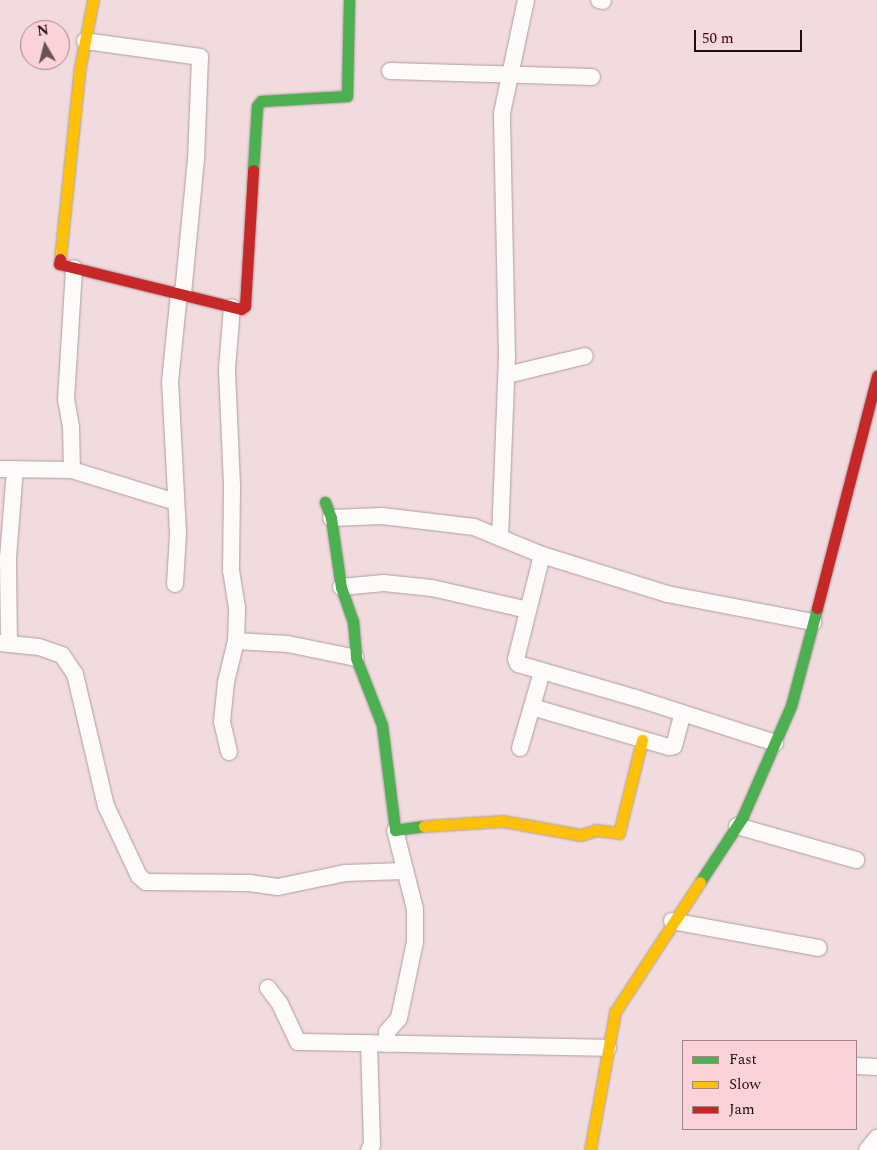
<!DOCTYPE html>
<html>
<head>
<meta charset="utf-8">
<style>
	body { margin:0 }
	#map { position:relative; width:877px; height:1150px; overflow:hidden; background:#f2dbde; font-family:Spectral,serif }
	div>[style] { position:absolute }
	.roads { filter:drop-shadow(0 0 1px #ae9d9f) drop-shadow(0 0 1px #ae9d9f) }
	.street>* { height:16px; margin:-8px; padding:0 8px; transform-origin:8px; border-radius:8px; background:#fdfafa }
	.fast>* { height:11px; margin:-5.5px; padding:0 5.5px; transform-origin:5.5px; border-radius:5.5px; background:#4caf50 }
	.slow>* { height:11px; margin:-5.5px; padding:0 5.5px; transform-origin:5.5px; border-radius:5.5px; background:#ffc107 }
	.jam>* { height:11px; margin:-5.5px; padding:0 5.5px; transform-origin:5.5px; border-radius:5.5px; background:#c62828 }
	span { translate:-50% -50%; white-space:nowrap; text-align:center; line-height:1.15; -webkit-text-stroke:4px #fbd2d8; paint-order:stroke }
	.legend { position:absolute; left:682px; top:1040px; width:175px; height:90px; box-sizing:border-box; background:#fbd2d8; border:1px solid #a18388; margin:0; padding:6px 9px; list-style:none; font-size:15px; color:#1b0d10 }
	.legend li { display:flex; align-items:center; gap:10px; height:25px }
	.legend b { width:25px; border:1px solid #a18388 }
	.north { position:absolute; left:20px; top:20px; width:50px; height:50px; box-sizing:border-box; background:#fbd2d8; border:1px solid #a18388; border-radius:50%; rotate:352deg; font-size:14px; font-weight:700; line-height:20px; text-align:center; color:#1b0d10 }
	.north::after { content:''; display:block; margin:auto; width:18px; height:22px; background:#665558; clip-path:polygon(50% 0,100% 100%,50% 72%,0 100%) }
	.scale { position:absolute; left:694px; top:30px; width:108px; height:22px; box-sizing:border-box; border:2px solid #1b0d10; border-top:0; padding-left:6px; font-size:15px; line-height:18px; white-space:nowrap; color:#1b0d10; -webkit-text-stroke:4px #fbd2d8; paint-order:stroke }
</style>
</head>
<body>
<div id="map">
	<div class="roads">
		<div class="street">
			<i style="left:599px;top:0;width:4px;rotate:14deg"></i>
			<i style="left:85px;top:41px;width:116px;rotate:7.9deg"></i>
			<i style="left:200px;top:57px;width:102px;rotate:92.2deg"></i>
			<i style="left:196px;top:159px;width:135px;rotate:95.5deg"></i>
			<i style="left:390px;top:71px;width:202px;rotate:1.7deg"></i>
			<i style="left:507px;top:375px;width:80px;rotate:-13.7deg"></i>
			<i style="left:0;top:469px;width:72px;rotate:0.8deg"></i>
			<i style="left:72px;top:470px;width:109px;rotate:17.1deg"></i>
			<i style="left:72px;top:470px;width:43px;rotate:-91.3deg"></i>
			<i style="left:71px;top:427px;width:27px;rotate:-100deg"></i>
			<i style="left:66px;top:400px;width:132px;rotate:-86.5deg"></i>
			<i style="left:331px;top:518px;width:51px;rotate:-2.2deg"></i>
			<i style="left:382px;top:516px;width:93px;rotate:6.8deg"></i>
			<i style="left:474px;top:527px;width:74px;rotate:22.4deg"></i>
			<i style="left:542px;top:555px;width:131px;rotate:17.3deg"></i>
			<i style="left:667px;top:594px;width:149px;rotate:10.9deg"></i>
			<i style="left:500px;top:538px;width:181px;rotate:-87.8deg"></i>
			<i style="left:507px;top:357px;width:244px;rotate:-91.2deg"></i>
			<i style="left:502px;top:113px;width:116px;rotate:-78deg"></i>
			<i style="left:542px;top:555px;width:107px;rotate:104deg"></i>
			<i style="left:516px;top:659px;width:5px;rotate:68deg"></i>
			<i style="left:518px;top:664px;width:126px;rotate:16.1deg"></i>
			<i style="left:639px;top:699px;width:143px;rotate:17.9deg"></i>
			<i style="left:175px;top:584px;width:51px;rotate:-86.6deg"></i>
			<i style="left:178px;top:533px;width:151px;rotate:-93deg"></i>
			<i style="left:170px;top:382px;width:89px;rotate:-84.2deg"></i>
			<i style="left:341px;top:587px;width:43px;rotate:-5.3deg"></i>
			<i style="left:384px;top:583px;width:48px;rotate:5.9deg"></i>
			<i style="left:432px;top:588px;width:98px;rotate:12.9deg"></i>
			<i style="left:236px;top:641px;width:52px;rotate:3.3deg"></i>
			<i style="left:288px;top:644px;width:69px;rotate:11.6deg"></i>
			<i style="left:0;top:643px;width:39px;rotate:6deg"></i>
			<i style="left:39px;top:647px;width:24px;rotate:19deg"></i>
			<i style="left:62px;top:655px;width:23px;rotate:56deg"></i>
			<i style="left:75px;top:674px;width:136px;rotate:76.8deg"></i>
			<i style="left:106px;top:806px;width:77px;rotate:64.8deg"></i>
			<i style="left:139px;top:876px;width:9px;rotate:41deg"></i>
			<i style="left:146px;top:882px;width:103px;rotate:0.6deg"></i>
			<i style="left:249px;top:883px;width:29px;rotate:8deg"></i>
			<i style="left:278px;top:887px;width:68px;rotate:-11.8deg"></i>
			<i style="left:345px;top:873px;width:59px;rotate:-1.9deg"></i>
			<i style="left:9px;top:644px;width:86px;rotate:-90.7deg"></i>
			<i style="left:8px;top:558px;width:89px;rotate:-85.5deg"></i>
			<i style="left:532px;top:707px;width:143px;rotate:16.3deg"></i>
			<i style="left:669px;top:747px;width:5px;rotate:-11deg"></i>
			<i style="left:674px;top:746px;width:34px;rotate:-75deg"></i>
			<i style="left:520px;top:748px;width:79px;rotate:-73.9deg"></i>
			<i style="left:229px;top:752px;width:31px;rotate:-103deg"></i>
			<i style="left:222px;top:722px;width:40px;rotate:-84.3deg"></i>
			<i style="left:226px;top:682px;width:42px;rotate:-76.3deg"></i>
			<i style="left:236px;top:641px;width:33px;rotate:-88deg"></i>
			<i style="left:237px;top:608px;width:37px;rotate:-99deg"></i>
			<i style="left:231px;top:571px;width:86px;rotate:-89.3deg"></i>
			<i style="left:232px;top:485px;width:116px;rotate:-92.5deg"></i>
			<i style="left:227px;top:369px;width:62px;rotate:-85.4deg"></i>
			<i style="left:737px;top:826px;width:124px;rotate:15.9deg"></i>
			<i style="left:672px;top:921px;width:149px;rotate:10.4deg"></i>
			<i style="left:268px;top:988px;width:20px;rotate:53deg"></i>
			<i style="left:280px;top:1004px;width:42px;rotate:64.7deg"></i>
			<i style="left:298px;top:1042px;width:310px;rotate:1.1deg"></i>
			<i style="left:369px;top:1043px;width:102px;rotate:88.3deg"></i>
			<i style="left:372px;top:1145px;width:6px;rotate:121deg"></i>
			<i style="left:387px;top:1044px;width:12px;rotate:-90deg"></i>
			<i style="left:387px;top:1032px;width:18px;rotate:-49deg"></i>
			<i style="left:399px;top:1018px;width:78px;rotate:-78.1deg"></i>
			<i style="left:415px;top:942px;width:33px;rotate:-90deg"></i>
			<i style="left:415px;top:909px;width:81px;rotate:-104.2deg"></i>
			<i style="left:856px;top:1066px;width:21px;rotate:3deg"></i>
			<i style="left:867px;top:1150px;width:16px;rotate:-50deg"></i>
		</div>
		<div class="fast">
			<i style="left:253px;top:170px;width:64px;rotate:-86.4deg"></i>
			<i style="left:257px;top:106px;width:6px;rotate:-51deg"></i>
			<i style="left:261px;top:101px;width:86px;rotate:-3.3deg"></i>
			<i style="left:347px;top:96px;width:96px;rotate:-88.8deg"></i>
			<i style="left:325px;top:502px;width:17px;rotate:69deg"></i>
			<i style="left:331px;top:518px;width:70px;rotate:81.8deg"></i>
			<i style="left:341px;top:587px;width:36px;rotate:71deg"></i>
			<i style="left:353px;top:621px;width:37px;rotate:85deg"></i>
			<i style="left:356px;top:658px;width:72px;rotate:68.8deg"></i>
			<i style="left:382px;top:725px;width:106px;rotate:82.9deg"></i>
			<i style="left:395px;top:830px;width:29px;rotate:-8deg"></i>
			<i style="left:700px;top:882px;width:77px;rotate:-56.7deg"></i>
			<i style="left:742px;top:818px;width:122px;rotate:-66.4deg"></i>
			<i style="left:791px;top:706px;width:101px;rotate:-75.1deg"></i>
		</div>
		<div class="slow">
			<i style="left:60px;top:259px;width:193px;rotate:-84.1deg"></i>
			<i style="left:80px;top:67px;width:68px;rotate:-79deg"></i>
			<i style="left:424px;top:826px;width:79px;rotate:-3.6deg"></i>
			<i style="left:503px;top:821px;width:79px;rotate:10.2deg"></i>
			<i style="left:581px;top:835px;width:16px;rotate:-18deg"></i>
			<i style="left:596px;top:830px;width:23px;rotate:7deg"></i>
			<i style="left:619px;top:833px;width:96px;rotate:-76.1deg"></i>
			<i style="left:590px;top:1150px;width:140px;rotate:-79.7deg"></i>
			<i style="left:615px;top:1012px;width:155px;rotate:-56.8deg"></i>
		</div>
		<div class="jam">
			<i style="left:60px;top:259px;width:5px;rotate:101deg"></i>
			<i style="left:59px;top:264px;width:187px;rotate:13.9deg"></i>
			<i style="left:241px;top:309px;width:5px;rotate:-37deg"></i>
			<i style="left:245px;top:306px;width:136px;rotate:-86.6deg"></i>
			<i style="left:817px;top:608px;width:240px;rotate:-75.5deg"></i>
		</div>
	</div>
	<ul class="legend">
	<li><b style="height:6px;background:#4caf50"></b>Fast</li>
	<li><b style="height:6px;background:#ffc107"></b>Slow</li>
	<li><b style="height:6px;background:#c62828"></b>Jam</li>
	</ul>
	<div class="north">N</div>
	<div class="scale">50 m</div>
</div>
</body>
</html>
